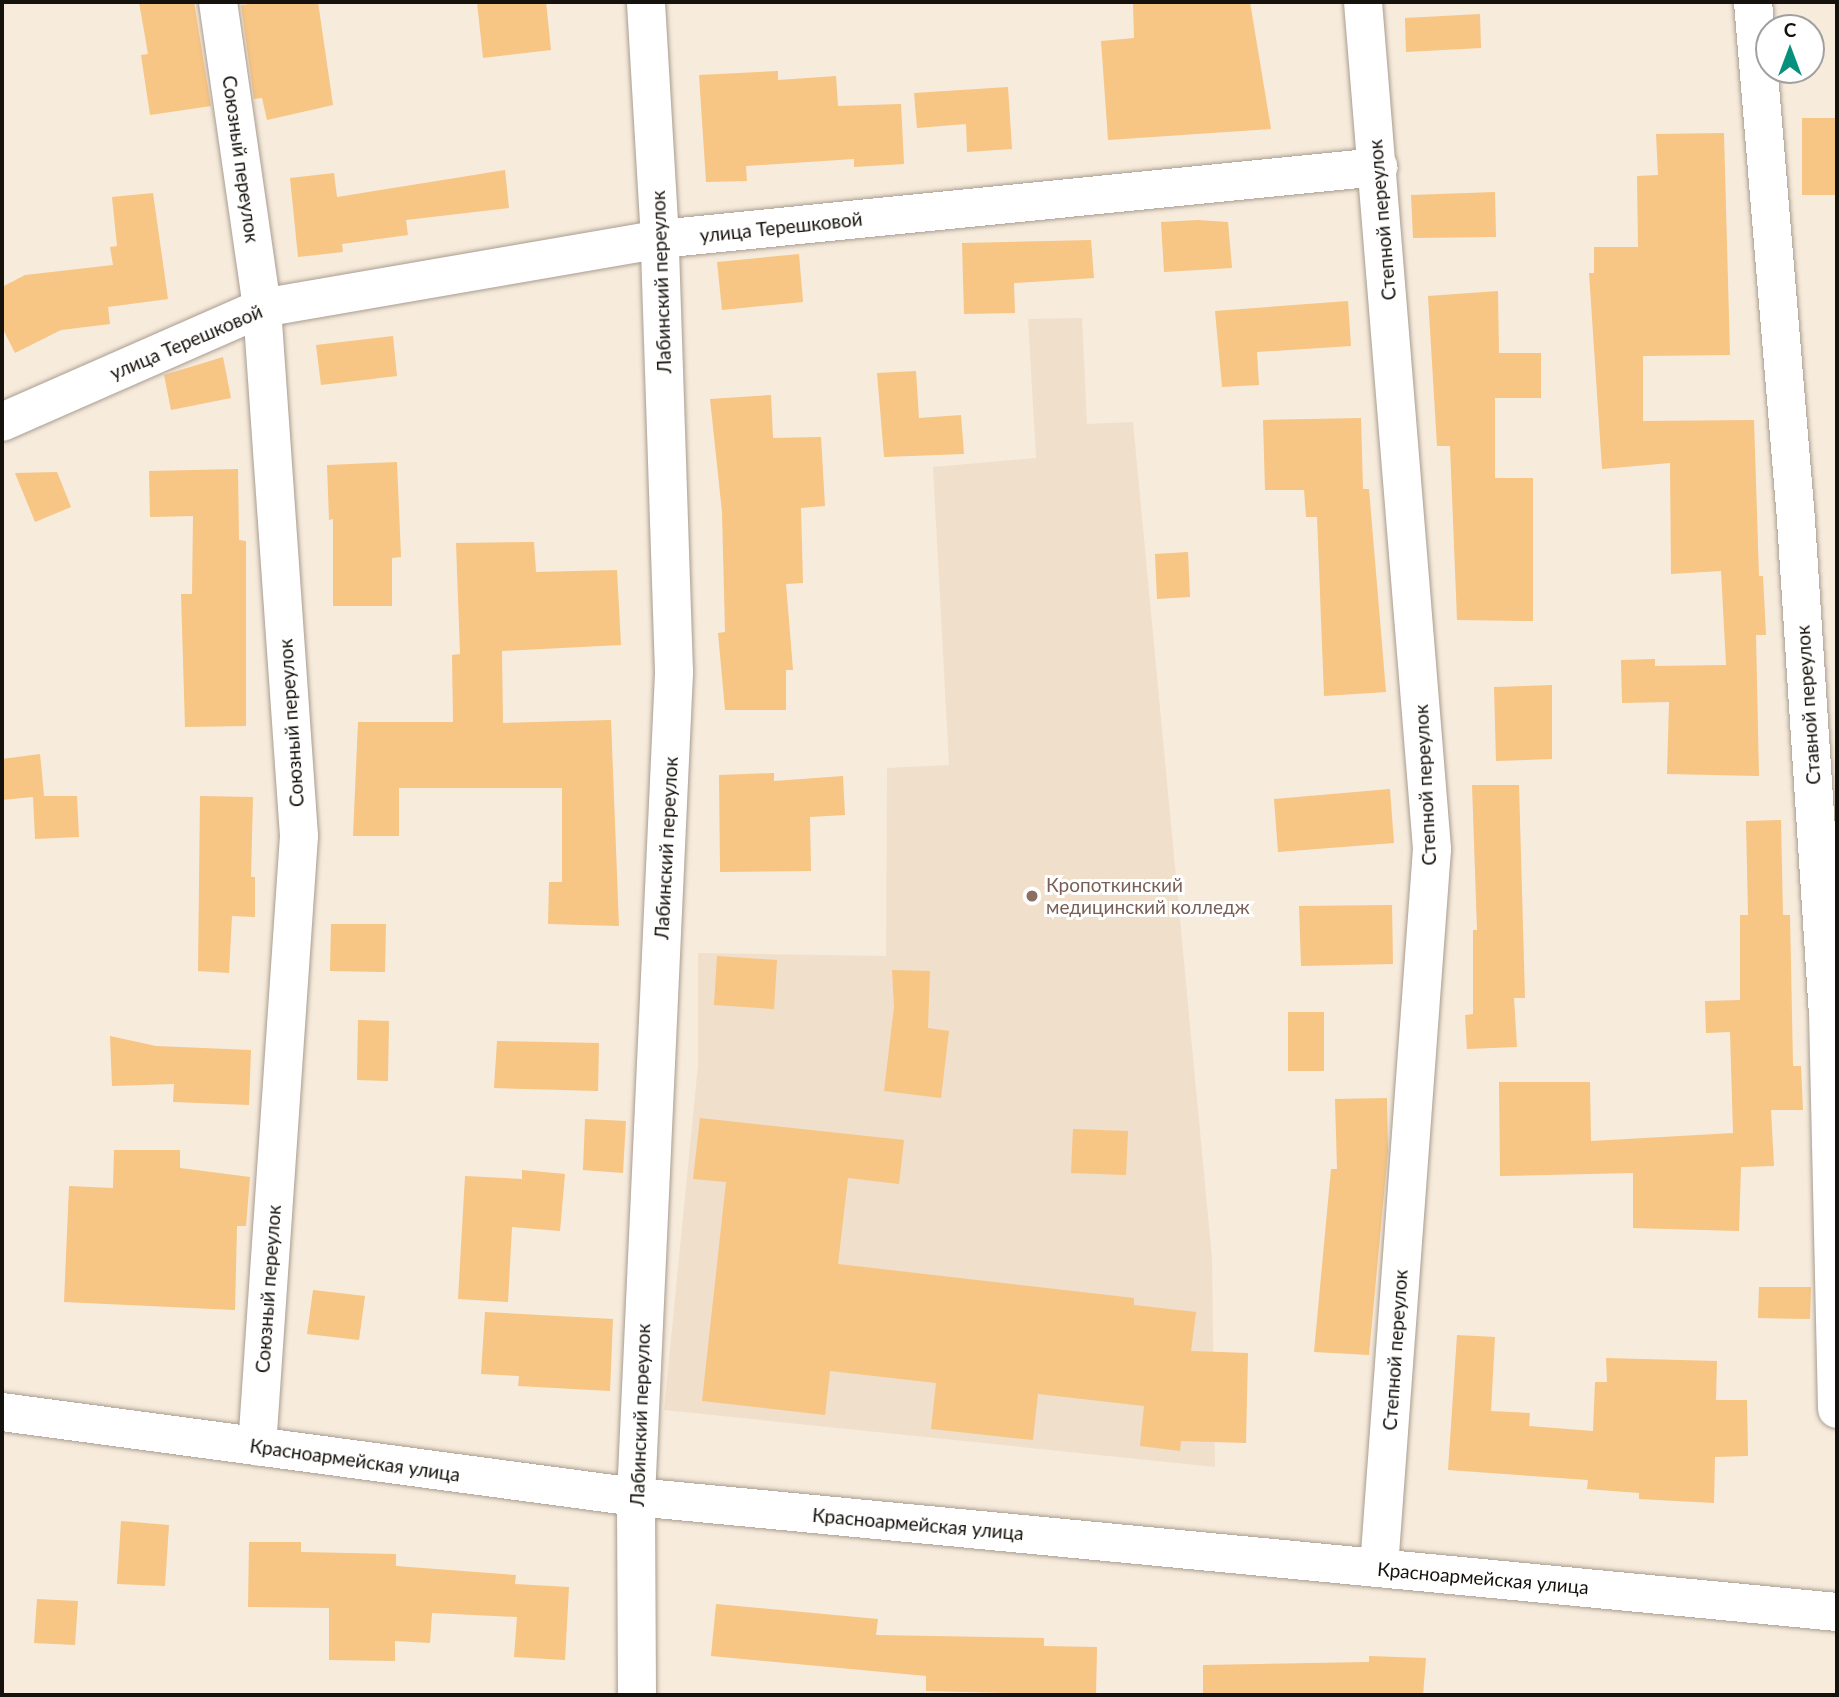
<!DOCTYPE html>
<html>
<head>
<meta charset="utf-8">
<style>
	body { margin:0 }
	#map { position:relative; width:1839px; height:1697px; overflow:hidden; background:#f7ebdc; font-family:Lato,sans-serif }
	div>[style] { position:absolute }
	.built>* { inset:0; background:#f0dfca }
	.building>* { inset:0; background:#f7c584 }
	.roads { filter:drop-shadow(0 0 2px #a99d90) drop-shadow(0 0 2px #a99d90) }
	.minor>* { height:38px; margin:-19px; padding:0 19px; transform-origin:19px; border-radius:19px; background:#fff }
	.tertiary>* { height:38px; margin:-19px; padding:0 19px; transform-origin:19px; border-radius:19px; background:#fff }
	.dots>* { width:19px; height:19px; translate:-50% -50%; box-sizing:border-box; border:4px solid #fff; border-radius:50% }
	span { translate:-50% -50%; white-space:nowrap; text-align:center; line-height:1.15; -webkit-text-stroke:6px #fff; paint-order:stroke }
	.street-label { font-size:19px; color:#15110c }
	.education-label { font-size:19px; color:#785e54 }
	.left { translate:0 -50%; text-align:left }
	.frame { position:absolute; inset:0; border:4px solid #15110c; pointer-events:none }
	.north { position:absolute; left:1755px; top:14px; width:70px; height:70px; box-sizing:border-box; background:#fff; border:2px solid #a1a09e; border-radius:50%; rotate:0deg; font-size:19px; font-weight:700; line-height:28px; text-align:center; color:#15110c }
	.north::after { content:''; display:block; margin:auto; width:24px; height:32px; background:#07917c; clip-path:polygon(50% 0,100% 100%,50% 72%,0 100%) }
</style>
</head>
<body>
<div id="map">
	<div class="built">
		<i style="clip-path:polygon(1082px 318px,1087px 424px,1133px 422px,1212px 1258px,1215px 1467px,664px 1410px,698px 1065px,698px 953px,886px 956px,887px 768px,949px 765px,933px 467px,1036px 458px,1028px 319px)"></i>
	</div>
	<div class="building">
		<i style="clip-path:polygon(139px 2px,194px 2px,211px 106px,150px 115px,141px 55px,148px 54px)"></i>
		<i style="clip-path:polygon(264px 2px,318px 2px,333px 105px,267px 120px,262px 98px,254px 99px,241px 5px)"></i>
		<i style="clip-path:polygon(477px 2px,546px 2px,551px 50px,483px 58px)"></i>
		<i style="clip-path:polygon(1250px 2px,1271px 129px,1108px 140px,1101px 41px,1134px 38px,1133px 4px)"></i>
		<i style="clip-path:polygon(1480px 14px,1481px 48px,1406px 52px,1405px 18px)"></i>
		<i style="clip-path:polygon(778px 71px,778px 80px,836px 76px,838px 106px,901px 104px,904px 164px,854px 167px,854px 159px,746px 166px,747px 181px,706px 182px,699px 75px)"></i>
		<i style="clip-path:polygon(1008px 87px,1012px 149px,967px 152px,966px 124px,917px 128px,914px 93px)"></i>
		<i style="clip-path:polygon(1802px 118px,1837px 118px,1837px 195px,1802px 195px)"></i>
		<i style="clip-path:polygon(1724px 133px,1730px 355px,1643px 356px,1643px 421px,1754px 420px,1759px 576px,1763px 576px,1766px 635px,1756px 635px,1759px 776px,1667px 774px,1669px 702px,1622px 703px,1621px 660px,1655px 659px,1655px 666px,1726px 665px,1721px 571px,1671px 574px,1670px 463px,1602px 469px,1589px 273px,1594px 273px,1594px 247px,1638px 247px,1637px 176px,1658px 175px,1656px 134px)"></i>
		<i style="clip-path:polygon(505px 170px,509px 208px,406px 220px,408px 235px,342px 244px,343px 252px,298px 257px,290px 178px,334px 173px,337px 197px)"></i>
		<i style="clip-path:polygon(1495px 192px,1496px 237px,1413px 238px,1411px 195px)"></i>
		<i style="clip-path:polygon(153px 193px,168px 299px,108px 307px,110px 324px,61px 330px,15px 353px,2px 327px,2px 287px,25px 275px,113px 265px,110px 247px,117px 246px,112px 197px)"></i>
		<i style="clip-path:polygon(1198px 220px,1228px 222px,1232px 268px,1164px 272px,1161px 222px)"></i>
		<i style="clip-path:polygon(1091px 240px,1094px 278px,1014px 283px,1015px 313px,964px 314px,962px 243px)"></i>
		<i style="clip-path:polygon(799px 254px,803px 302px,722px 310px,717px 262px)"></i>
		<i style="clip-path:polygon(1498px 291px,1499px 353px,1541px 353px,1541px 398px,1495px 398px,1495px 478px,1533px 478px,1533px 621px,1457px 620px,1450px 446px,1437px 446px,1428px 296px)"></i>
		<i style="clip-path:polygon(1348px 301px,1351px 346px,1257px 352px,1259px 385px,1222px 387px,1215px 311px)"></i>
		<i style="clip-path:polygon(393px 336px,397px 376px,321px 385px,316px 345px)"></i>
		<i style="clip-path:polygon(223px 357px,231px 398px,171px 410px,164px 375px)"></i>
		<i style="clip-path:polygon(916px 371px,919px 418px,961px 415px,964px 454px,884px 457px,877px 373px)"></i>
		<i style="clip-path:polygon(771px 395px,773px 438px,821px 437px,825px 506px,801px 508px,803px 583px,786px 584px,793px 670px,786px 670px,786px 710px,725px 710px,718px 633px,725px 632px,722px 512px,710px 399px)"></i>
		<i style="clip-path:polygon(1361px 418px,1363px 489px,1369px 489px,1386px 692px,1324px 696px,1317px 517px,1306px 517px,1304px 490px,1265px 490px,1263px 420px)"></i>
		<i style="clip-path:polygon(397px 462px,401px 557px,392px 558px,392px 606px,333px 606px,333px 519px,329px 520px,327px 465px)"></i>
		<i style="clip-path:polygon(238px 469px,239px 540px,246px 541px,246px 726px,185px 727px,181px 594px,192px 594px,193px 516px,150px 517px,149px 471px)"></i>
		<i style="clip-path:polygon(57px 472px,71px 507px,35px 522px,15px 473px)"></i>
		<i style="clip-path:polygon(534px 542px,536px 572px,617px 570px,621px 645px,502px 651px,503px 723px,611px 720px,619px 926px,548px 924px,549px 882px,562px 882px,562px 788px,399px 788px,399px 836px,353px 836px,358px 722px,453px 722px,452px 655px,460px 654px,456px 543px)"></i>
		<i style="clip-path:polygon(1188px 552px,1190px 597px,1157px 599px,1155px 554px)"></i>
		<i style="clip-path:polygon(1552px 685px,1552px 759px,1496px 761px,1494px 687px)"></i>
		<i style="clip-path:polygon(40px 754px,44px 796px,38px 796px,77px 796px,79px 837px,35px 839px,33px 797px,2px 800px,2px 759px)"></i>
		<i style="clip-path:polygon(774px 773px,774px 781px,843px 776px,845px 815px,810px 817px,811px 871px,720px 872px,719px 775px)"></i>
		<i style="clip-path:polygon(1472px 785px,1519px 785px,1525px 998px,1514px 998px,1517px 1047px,1467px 1049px,1465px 1015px,1473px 1014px,1473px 930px,1477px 930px)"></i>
		<i style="clip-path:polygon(1390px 789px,1394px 843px,1278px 852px,1274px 799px)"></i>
		<i style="clip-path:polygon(200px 796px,253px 797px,251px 877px,255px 877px,255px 917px,232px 916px,229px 973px,198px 971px)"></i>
		<i style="clip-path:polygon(1781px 820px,1783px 915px,1790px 915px,1793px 1066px,1801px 1066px,1803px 1110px,1771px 1110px,1774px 1166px,1741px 1167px,1739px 1231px,1633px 1228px,1633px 1173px,1500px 1176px,1499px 1082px,1590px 1082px,1591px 1141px,1733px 1133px,1730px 1032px,1706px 1033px,1705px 1001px,1740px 1000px,1740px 915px,1748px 915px,1746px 821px)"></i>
		<i style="clip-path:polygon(1392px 905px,1393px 964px,1301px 966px,1299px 906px)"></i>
		<i style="clip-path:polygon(331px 924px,386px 924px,385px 972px,330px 971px)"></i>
		<i style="clip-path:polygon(717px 956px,777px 960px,774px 1009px,714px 1005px)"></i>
		<i style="clip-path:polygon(892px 970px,930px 971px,928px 1028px,949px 1031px,941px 1098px,884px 1091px,894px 1007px)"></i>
		<i style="clip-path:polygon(1288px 1012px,1324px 1012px,1324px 1071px,1288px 1071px)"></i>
		<i style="clip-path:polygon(358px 1020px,389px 1021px,388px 1081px,357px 1080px)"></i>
		<i style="clip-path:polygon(110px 1036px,156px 1046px,251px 1050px,249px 1105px,173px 1102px,174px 1084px,112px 1086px)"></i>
		<i style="clip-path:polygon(497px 1041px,599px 1043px,598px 1091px,494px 1088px)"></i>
		<i style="clip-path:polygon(1387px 1098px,1388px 1151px,1369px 1355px,1314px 1352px,1331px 1169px,1337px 1169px,1335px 1099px)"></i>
		<i style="clip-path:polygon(700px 1118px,904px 1140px,899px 1184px,848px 1178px,838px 1264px,1134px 1298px,1134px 1305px,1196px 1312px,1191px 1351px,1248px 1353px,1246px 1443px,1181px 1441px,1180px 1451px,1140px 1446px,1144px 1406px,1038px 1394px,1033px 1440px,931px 1429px,936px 1383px,830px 1371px,825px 1415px,702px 1401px,726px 1182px,693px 1179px)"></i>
		<i style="clip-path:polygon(585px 1119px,626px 1121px,623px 1173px,583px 1170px)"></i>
		<i style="clip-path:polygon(1073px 1129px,1128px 1131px,1126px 1175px,1071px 1173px)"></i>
		<i style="clip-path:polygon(114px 1150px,180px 1150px,180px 1168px,250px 1177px,246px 1226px,237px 1226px,235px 1310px,64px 1302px,69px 1186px,113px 1188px)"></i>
		<i style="clip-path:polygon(522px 1170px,565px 1174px,560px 1231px,512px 1227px,508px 1302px,458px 1299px,465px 1176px,522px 1179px)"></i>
		<i style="clip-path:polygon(1759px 1287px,1811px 1287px,1810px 1319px,1758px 1318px)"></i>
		<i style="clip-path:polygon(313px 1290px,365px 1296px,359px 1340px,307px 1334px)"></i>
		<i style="clip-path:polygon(485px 1312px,613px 1319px,610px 1391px,518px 1386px,519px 1376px,481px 1374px)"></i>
		<i style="clip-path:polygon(1457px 1335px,1495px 1337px,1491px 1411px,1530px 1413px,1529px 1426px,1593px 1431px,1595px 1382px,1607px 1382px,1606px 1358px,1717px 1361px,1716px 1400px,1747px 1400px,1748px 1456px,1715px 1457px,1714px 1503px,1639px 1499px,1639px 1493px,1587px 1489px,1588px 1480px,1448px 1470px)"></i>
		<i style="clip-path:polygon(121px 1521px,169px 1525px,165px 1586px,117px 1584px)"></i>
		<i style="clip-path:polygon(249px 1542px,301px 1542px,301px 1552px,396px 1554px,396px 1566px,516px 1575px,515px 1584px,569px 1587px,565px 1660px,514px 1657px,517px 1617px,432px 1613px,430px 1643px,395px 1641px,395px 1661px,329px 1660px,329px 1608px,248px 1607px)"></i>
		<i style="clip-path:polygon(37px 1599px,78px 1601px,75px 1645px,34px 1643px)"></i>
		<i style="clip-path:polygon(716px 1604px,878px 1619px,876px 1635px,1044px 1638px,1044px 1646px,1097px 1647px,1096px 1695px,926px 1691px,926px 1676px,711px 1656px)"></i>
		<i style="clip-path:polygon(1369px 1656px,1426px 1658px,1423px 1695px,1203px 1695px,1203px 1665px,1369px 1662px)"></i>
	</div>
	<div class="roads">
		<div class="minor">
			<i style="left:218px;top:2px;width:309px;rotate:81.8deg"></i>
			<i style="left:262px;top:308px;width:529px;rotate:85.99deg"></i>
			<i style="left:299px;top:836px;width:612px;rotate:93.93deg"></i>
			<i style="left:1363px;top:2px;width:850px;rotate:85.34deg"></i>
			<i style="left:1432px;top:849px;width:721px;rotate:94.22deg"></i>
			<i style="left:1753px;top:2px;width:520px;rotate:85.25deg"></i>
			<i style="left:1796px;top:520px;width:492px;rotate:86.3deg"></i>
			<i style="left:1828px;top:1011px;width:398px;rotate:88.7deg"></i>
			<i style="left:2px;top:422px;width:284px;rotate:-23.7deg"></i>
			<i style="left:262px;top:308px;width:404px;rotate:-9.8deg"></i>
			<i style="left:660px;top:239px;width:722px;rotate:-5.73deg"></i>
			<i style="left:637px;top:1695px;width:198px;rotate:-90.3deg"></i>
			<i style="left:636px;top:1497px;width:826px;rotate:-87.36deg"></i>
			<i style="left:674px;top:672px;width:433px;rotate:-91.9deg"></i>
			<i style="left:660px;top:239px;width:237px;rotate:-93.4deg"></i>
		</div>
		<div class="tertiary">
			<i style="left:2px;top:1412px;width:640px;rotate:7.64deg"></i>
			<i style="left:636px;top:1497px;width:1206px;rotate:5.47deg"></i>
		</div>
	</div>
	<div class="dots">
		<i style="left:1032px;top:896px;background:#8d6e63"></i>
	</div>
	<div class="street-label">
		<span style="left:241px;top:159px;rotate:82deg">Союзный переулок</span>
		<span style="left:1382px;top:220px;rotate:-95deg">Степной переулок</span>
		<span style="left:781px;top:227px;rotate:-6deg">улица Терешковой</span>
		<span style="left:661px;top:282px;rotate:-92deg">Лабинский переулок</span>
		<span style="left:186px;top:342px;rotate:-23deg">улица Терешковой</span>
		<span style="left:1808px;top:705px;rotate:-94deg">Ставной переулок</span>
		<span style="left:291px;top:723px;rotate:-94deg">Союзный переулок</span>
		<span style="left:1425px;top:785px;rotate:-93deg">Степной переулок</span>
		<span style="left:666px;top:848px;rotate:-87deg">Лабинский переулок</span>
		<span style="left:268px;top:1289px;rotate:-86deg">Союзный переулок</span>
		<span style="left:1395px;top:1350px;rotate:-86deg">Степной переулок</span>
		<span style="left:640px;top:1415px;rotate:-88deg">Лабинский переулок</span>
		<span style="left:355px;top:1460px;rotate:8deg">Красноармейская улица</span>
		<span style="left:918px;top:1524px;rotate:5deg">Красноармейская улица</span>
		<span style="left:1483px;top:1578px;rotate:5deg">Красноармейская улица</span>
	</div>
	<div class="education-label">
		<span class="left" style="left:1046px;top:896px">Кропоткинский<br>медицинский колледж</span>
	</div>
	<div class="frame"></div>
	<div class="north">С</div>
</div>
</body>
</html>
